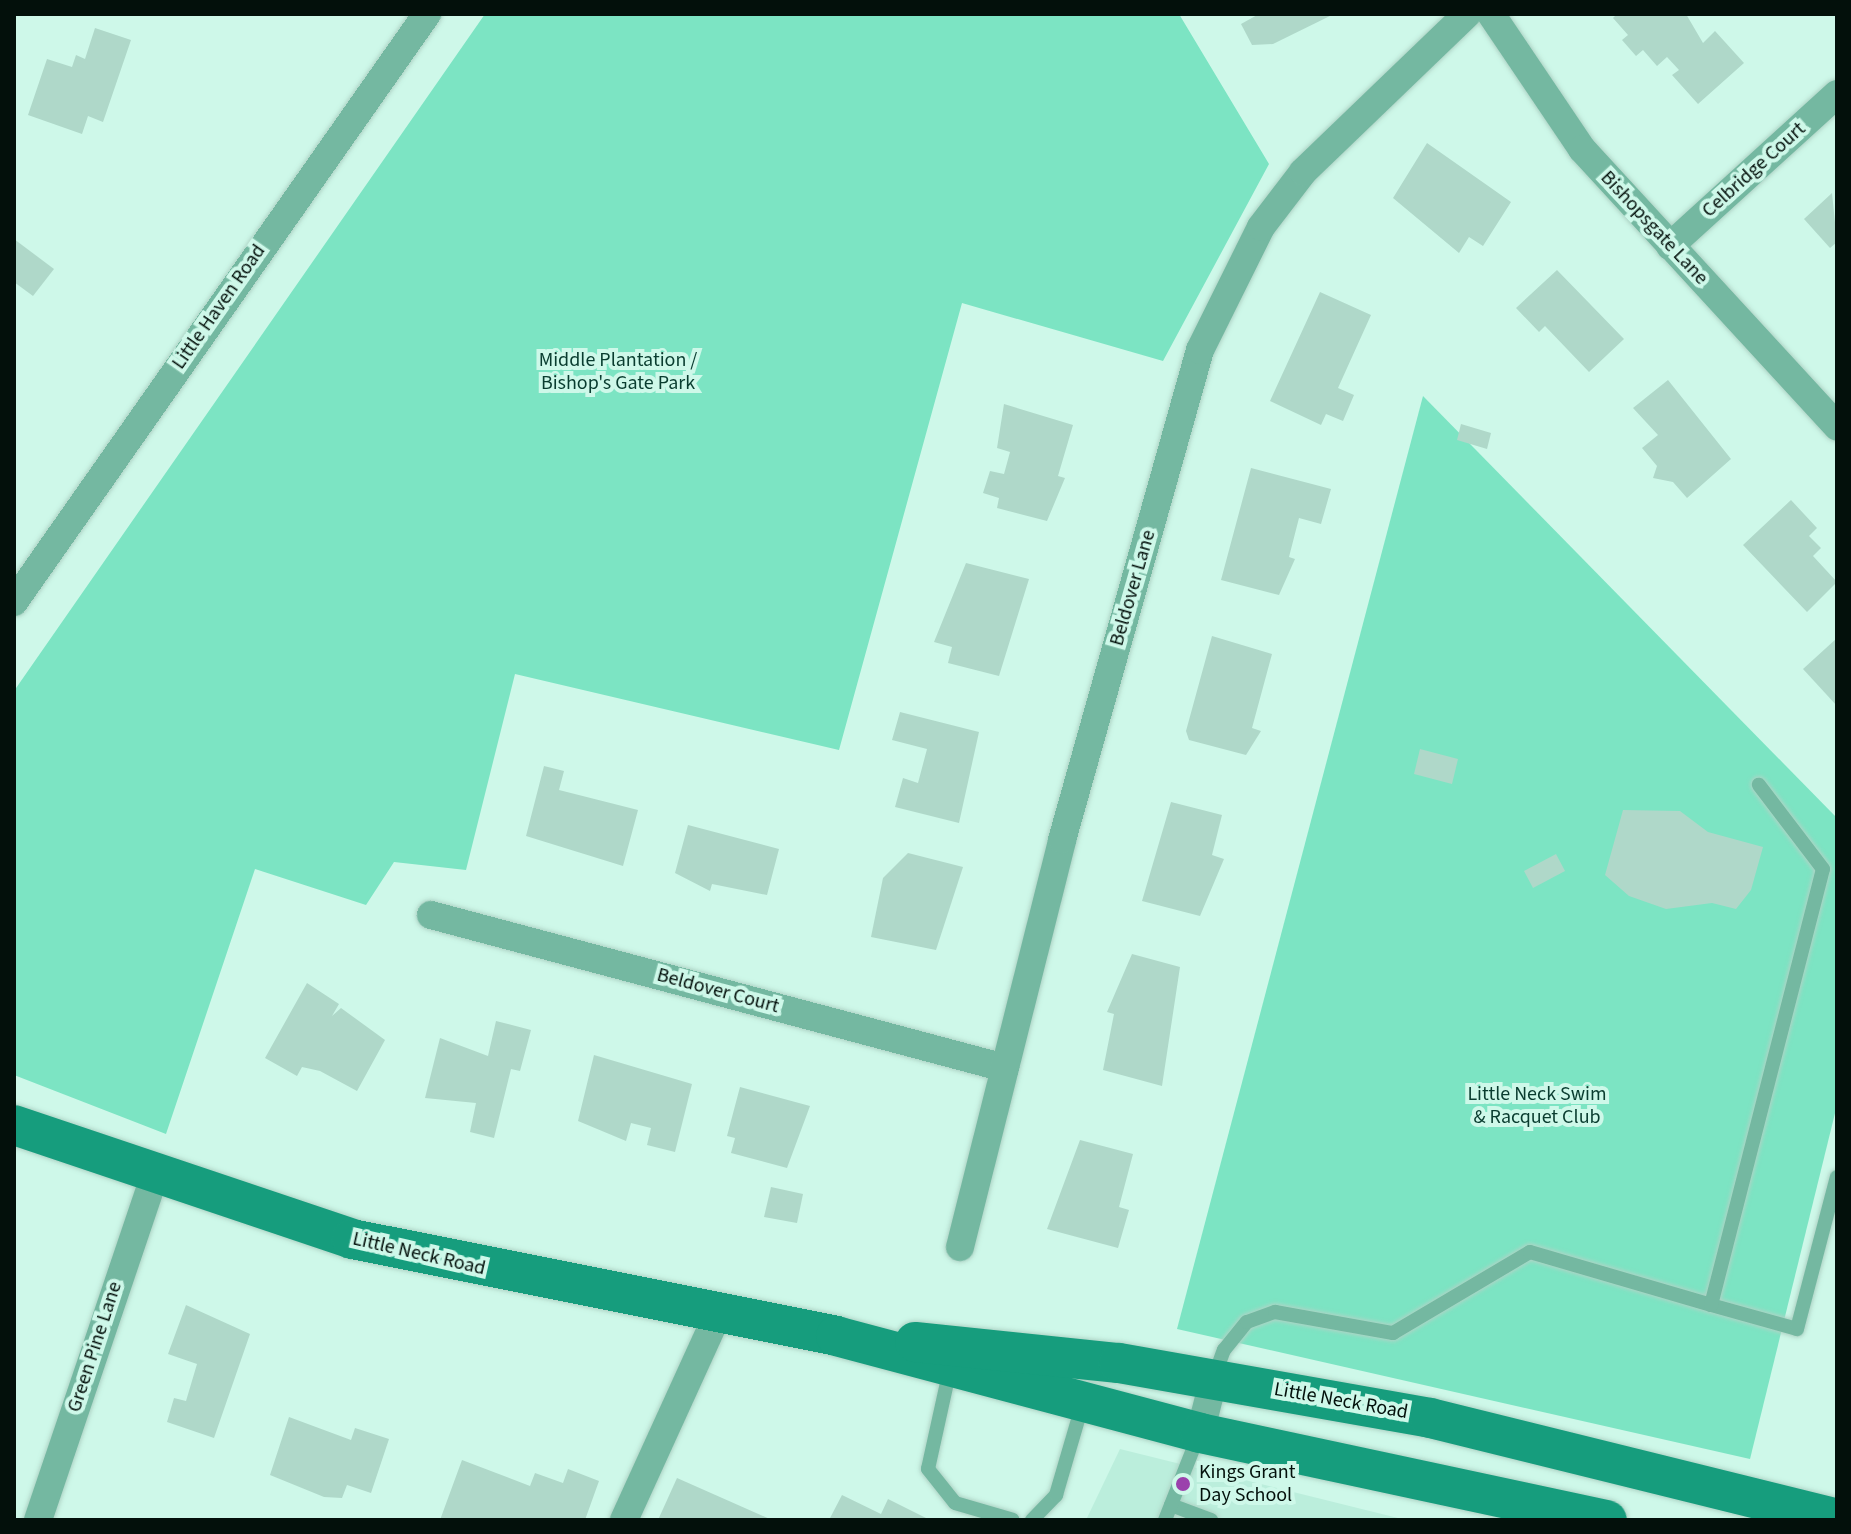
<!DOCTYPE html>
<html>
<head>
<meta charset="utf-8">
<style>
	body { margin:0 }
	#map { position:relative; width:1851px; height:1534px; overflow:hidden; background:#cef8e9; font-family:"Source Sans 3",sans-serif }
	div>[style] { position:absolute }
	.built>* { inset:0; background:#bbeedc }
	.green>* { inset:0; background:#7ce4c3 }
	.building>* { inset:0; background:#afd8c9 }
	.roads { filter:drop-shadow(0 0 2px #aed3c5) drop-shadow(0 0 2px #aed3c5) }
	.lane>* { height:14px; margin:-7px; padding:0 7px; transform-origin:7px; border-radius:7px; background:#74b8a1 }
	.street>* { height:28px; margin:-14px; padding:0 14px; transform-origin:14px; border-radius:14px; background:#74b8a1 }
	.secondary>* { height:40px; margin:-20px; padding:0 20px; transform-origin:20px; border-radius:20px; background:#169d7d }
	.dots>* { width:22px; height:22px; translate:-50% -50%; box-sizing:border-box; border:4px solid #cef8e9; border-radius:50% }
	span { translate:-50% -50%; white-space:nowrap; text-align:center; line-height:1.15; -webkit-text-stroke:8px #cef8e9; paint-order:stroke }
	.street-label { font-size:20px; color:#03100b }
	.park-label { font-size:20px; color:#093c2f }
	.poi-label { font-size:20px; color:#03100b }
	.left { translate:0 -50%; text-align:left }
	.frame { position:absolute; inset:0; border:16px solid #03100b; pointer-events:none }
</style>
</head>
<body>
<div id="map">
	<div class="built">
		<i style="clip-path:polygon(1120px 1449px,1406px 1520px,1086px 1520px)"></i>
	</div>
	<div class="green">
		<i style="clip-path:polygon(485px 14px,1179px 14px,1269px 164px,1163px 361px,962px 303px,839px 750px,515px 674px,466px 870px,394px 862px,366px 905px,255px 869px,166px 1134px,14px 1075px,14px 691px)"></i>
		<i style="clip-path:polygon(1423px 396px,1837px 818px,1837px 1105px,1750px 1459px,1177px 1329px)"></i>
	</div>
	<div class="building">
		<i style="clip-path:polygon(1259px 14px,1334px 14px,1273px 44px,1252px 45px,1241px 24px)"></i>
		<i style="clip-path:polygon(1617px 14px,1686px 14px,1703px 43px,1715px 31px,1744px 63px,1698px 104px,1672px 75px,1679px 70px,1667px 57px,1657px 66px,1643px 50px,1636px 56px,1622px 40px,1628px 35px,1613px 18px)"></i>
		<i style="clip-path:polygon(95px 28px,131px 40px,103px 122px,88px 116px,82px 134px,28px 115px,47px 59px,72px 67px,76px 55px,85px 59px)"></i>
		<i style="clip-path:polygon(1427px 143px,1511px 202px,1483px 246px,1469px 237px,1459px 253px,1393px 198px)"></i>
		<i style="clip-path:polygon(1832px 193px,1837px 242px,1830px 248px,1804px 219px)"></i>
		<i style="clip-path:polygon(14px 239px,54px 269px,33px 296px,14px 282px)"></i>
		<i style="clip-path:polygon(1557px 270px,1624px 339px,1589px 372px,1545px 326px,1539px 332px,1516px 308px)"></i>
		<i style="clip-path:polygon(1320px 292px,1371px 315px,1338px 388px,1354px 395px,1343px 421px,1326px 414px,1321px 425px,1270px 401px)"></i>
		<i style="clip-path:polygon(1668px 380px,1731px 459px,1687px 498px,1673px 482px,1653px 478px,1657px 466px,1642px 448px,1658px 435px,1633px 408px)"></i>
		<i style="clip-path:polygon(1004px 404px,1073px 425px,1058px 476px,1065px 478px,1047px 521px,997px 508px,999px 498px,983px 493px,990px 471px,1004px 474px,1010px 452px,997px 448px)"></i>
		<i style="clip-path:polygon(1461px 424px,1491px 433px,1487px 449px,1457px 440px)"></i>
		<i style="clip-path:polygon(1251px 468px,1331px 489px,1321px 524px,1299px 518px,1289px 557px,1295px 559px,1279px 595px,1221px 580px)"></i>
		<i style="clip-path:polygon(1791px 500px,1817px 528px,1809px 536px,1821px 548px,1813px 556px,1837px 582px,1807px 612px,1743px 545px)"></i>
		<i style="clip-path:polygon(966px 563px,1029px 579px,999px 676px,948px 663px,952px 647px,934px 642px)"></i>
		<i style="clip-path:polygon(1212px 636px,1272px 654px,1252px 728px,1261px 731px,1246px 755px,1189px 740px,1186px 731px)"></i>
		<i style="clip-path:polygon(1837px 638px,1837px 706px,1803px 669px)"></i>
		<i style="clip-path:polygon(900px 712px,979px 732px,959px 823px,895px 807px,903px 778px,918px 783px,927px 749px,892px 740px)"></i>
		<i style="clip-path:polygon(1420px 749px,1458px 759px,1452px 784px,1414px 774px)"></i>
		<i style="clip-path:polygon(544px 766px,564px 771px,559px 790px,638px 810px,623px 866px,526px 836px)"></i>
		<i style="clip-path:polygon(1171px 802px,1222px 815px,1212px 855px,1224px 859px,1200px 916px,1142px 901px)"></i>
		<i style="clip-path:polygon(1623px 810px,1680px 811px,1708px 832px,1763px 847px,1751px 890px,1736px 909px,1712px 903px,1666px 909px,1629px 896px,1605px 875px)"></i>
		<i style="clip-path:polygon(688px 825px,779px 849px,767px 895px,712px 884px,710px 891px,675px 873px)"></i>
		<i style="clip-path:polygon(908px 853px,963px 867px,936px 950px,871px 937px,883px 878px)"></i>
		<i style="clip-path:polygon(1556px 854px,1565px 871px,1533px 888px,1524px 871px)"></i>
		<i style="clip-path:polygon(1132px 954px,1180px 967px,1162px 1086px,1103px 1070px,1114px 1014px,1107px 1012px)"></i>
		<i style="clip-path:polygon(307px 983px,339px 1004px,332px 1016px,341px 1008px,385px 1040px,357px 1091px,320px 1071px,302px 1067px,297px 1076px,265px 1058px)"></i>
		<i style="clip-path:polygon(496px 1021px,531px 1030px,520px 1071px,511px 1069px,494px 1138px,470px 1132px,476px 1103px,425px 1098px,440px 1038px,488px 1056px)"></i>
		<i style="clip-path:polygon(594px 1055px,692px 1084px,675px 1152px,647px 1145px,651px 1128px,631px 1123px,626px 1141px,578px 1121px)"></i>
		<i style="clip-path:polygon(740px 1087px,810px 1106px,787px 1168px,731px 1153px,735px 1138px,727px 1136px)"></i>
		<i style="clip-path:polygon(1080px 1140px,1133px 1154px,1119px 1207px,1129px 1210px,1118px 1248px,1047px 1229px)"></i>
		<i style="clip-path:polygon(771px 1187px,803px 1194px,797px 1223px,764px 1217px)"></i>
		<i style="clip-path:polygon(186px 1305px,250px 1334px,214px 1438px,167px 1422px,174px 1398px,186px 1401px,197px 1364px,168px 1354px)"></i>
		<i style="clip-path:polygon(289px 1417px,351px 1440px,355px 1428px,389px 1439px,371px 1493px,347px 1485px,342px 1498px,324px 1497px,270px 1475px)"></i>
		<i style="clip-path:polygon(462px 1460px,530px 1486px,535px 1473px,563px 1483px,568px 1469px,599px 1481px,585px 1520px,440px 1520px)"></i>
		<i style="clip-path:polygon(677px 1478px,772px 1520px,658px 1520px)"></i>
		<i style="clip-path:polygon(842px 1495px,881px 1514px,888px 1499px,926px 1518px,829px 1520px)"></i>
	</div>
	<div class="roads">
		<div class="lane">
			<i style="left:1711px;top:1305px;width:89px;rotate:15.6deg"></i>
			<i style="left:1797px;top:1329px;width:157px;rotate:-75.3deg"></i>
			<i style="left:950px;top:1369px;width:102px;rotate:102.4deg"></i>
			<i style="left:928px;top:1469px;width:43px;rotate:51.5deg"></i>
			<i style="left:955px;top:1503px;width:60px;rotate:16.3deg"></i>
			<i style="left:1214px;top:1377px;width:29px;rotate:-70deg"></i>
			<i style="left:1224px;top:1350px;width:36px;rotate:-51deg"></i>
			<i style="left:1247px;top:1322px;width:30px;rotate:-20deg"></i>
			<i style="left:1275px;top:1312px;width:120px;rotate:10.1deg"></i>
			<i style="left:1393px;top:1333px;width:159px;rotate:-30.6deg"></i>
			<i style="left:1530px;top:1252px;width:189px;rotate:16.3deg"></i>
			<i style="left:1711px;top:1305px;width:450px;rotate:-75.6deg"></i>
			<i style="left:1823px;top:869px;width:106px;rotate:-127.3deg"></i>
			<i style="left:1171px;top:1505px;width:43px;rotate:20.6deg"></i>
			<i style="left:1032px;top:1520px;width:35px;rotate:-46deg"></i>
			<i style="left:1056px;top:1495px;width:93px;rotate:-73.7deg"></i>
			<i style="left:1165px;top:1520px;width:92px;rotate:-68.4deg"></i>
		</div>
		<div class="street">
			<i style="left:1491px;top:14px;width:163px;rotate:56deg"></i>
			<i style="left:1582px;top:149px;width:377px;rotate:47.4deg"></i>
			<i style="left:1670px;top:246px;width:226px;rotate:-42.3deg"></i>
			<i style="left:14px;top:602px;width:719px;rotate:-54.92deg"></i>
			<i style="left:431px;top:915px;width:594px;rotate:14.93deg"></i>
			<i style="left:960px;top:1247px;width:420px;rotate:-75.9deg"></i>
			<i style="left:1062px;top:840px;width:509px;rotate:-74.27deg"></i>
			<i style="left:1200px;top:350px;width:137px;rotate:-63.6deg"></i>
			<i style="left:1261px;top:227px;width:69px;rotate:-52.6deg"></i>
			<i style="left:1303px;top:172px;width:228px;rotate:-43.9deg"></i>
			<i style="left:1200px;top:1433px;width:57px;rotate:-75.7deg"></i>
			<i style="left:38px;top:1520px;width:365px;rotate:-71.3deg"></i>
			<i style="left:624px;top:1520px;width:226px;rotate:-65.5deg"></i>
		</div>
		<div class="secondary">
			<i style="left:14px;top:1125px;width:357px;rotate:18.6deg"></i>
			<i style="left:352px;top:1239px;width:494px;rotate:11.3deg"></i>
			<i style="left:836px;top:1336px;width:377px;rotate:14.9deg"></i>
			<i style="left:1200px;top:1433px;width:416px;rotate:12.1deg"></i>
			<i style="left:915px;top:1342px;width:205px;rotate:5.9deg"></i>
			<i style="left:1119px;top:1363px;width:316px;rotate:10deg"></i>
			<i style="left:1430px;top:1418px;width:419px;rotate:13.9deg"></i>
		</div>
	</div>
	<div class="dots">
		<i style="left:1183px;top:1484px;background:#9b41ac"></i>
	</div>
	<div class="street-label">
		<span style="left:1754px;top:170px;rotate:-42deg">Celbridge Court</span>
		<span style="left:1654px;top:228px;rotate:47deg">Bishopsgate Lane</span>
		<span style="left:219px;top:307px;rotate:-55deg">Little Haven Road</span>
		<span style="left:1133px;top:588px;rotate:-74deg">Beldover Lane</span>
		<span style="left:718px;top:991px;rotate:15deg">Beldover Court</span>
		<span style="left:419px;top:1254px;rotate:13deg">Little Neck Road</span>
		<span style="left:95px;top:1347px;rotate:-72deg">Green Pine Lane</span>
		<span style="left:1341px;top:1401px;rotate:10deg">Little Neck Road</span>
	</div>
	<div class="park-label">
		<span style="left:618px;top:372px">Middle Plantation /<br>Bishop's Gate Park</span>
		<span style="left:1537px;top:1106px">Little Neck Swim<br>&amp; Racquet Club</span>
	</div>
	<div class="poi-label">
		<span class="left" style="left:1199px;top:1484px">Kings Grant<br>Day School</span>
	</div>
	<div class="frame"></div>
</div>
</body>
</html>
